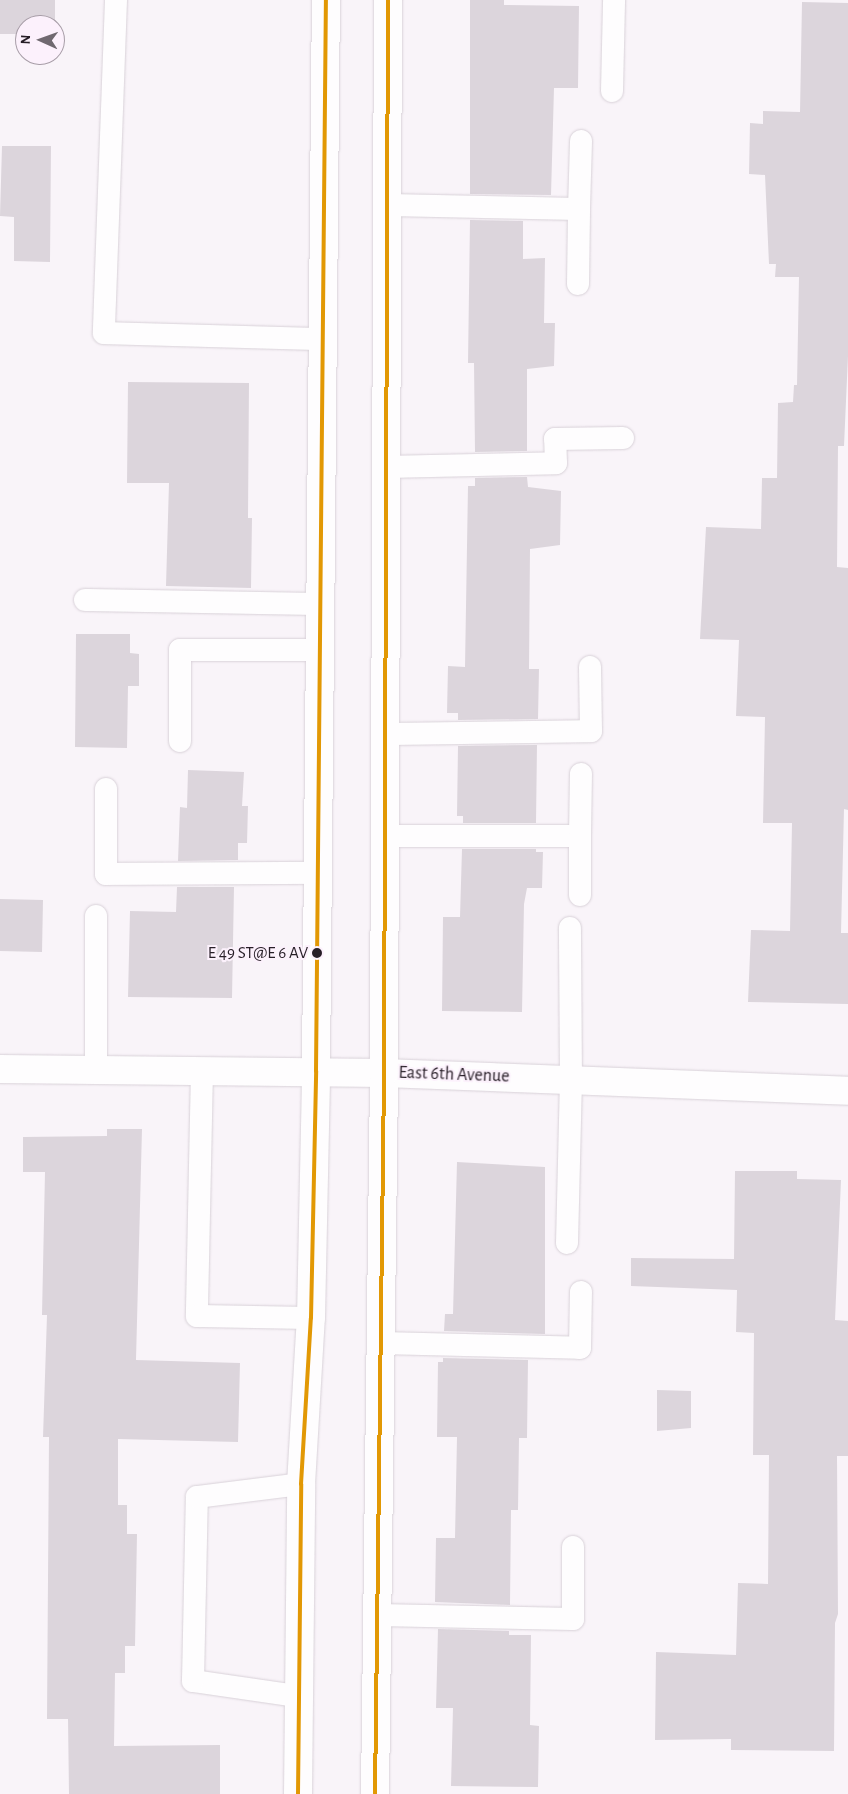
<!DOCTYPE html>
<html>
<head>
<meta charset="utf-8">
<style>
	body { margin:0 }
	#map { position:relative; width:848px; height:1794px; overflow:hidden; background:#f9f4f9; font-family:"Alegreya Sans",sans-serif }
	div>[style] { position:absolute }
	.building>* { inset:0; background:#dcd5dc }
	.roads { filter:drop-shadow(0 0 1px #d8d1d8) drop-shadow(0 0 1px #d8d1d8) }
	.service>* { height:22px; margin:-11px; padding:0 11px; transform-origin:11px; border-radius:11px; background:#fefdfe }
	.minor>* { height:28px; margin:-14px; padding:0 14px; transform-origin:14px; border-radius:14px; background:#fefdfe }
	.primary>* { height:28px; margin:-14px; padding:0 14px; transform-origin:14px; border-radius:14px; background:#fefdfe }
	.bus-1>* { height:4px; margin:-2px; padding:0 2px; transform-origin:2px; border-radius:2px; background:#e29804 }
	.dots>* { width:14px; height:14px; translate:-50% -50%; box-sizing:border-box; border:2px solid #fcf1fc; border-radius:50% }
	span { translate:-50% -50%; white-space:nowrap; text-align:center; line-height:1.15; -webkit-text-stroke:4px #fcf1fc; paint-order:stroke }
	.bus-label { font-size:17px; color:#271e27 }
	.right { translate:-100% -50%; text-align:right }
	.street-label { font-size:18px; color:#271e27 }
	.north { position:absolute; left:15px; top:15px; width:50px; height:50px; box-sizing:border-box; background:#fcf1fc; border:1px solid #a79da7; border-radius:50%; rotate:272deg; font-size:14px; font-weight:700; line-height:20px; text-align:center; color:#271e27 }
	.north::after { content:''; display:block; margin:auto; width:18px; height:22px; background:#706970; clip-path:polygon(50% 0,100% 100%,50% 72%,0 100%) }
</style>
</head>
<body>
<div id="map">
	<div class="building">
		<i style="clip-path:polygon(0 0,55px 0,55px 34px,55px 25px,25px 25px,25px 34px,0 34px)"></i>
		<i style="clip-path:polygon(470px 0,504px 0,504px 5px,579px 6px,578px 88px,554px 88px,551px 195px,470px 194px)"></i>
		<i style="clip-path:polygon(802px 2px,848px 3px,848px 356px,844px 446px,838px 446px,837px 567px,848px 568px,848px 810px,844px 809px,841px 933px,848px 933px,848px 1004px,748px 1002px,751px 930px,790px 931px,792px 823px,763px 823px,765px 717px,736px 716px,739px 640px,700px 639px,706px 527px,761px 529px,762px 478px,777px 478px,778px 403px,793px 402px,794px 385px,797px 385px,799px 277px,775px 277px,776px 264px,769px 264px,765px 175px,749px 174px,750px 123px,763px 124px,763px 111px,800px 112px)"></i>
		<i style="clip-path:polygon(2px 146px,51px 146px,50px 262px,14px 261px,14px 217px,0 216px)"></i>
		<i style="clip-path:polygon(470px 220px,523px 221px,523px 259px,545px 258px,544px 323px,555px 323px,554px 366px,527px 369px,527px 451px,475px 452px,474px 363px,468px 363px)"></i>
		<i style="clip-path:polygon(128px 382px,249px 383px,248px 518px,252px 518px,251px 588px,166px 586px,169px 483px,127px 483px)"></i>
		<i style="clip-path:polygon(527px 477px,528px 487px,561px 491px,560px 545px,530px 549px,529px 669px,539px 669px,538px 719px,458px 720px,458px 713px,447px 713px,448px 666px,465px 667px,468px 486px,475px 486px,475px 478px)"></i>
		<i style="clip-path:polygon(76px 634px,130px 634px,130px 653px,139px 654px,139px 686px,128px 686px,127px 748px,75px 747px)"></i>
		<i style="clip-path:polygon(537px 745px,536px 823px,463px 823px,463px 816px,457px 816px,458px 746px)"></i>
		<i style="clip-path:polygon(188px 770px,244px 772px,242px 806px,248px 806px,247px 843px,238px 843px,238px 860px,178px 861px,180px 807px,187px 808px)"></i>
		<i style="clip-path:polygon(462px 849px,536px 849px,536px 852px,543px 852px,542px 888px,527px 888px,524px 904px,522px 1012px,442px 1011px,443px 917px,460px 917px)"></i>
		<i style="clip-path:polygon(177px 887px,234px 887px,232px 998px,128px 997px,130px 911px,176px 912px)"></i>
		<i style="clip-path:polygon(0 899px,43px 900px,42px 952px,0 951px)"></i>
		<i style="clip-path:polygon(107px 1129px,142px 1129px,136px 1360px,240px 1363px,238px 1442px,118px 1439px,118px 1505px,127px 1505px,127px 1534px,137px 1534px,135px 1646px,125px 1646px,125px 1673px,115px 1673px,114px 1746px,220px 1745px,220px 1794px,69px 1794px,68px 1719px,47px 1719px,49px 1437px,43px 1437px,47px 1315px,42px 1315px,45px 1172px,23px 1172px,23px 1137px,107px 1136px)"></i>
		<i style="clip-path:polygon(457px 1162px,545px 1167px,545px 1334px,444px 1331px,445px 1314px,453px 1314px)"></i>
		<i style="clip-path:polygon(735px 1171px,797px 1171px,797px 1179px,841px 1180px,835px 1320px,848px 1321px,848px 1456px,837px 1456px,838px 1614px,835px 1623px,834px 1751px,731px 1750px,731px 1739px,655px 1740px,656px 1652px,736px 1655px,738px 1583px,768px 1584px,769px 1455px,753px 1455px,754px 1333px,736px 1332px,737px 1290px,631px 1286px,631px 1258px,734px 1259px)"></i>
		<i style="clip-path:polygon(443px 1358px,528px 1360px,527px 1438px,519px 1438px,518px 1510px,511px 1510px,510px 1605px,435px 1602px,436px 1538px,455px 1538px,457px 1437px,437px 1437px,438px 1362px,443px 1362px)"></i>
		<i style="clip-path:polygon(657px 1390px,691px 1391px,691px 1428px,657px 1431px)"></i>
		<i style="clip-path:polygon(438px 1629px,509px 1631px,509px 1635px,531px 1635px,530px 1725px,539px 1726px,538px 1787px,451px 1786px,453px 1708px,436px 1708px)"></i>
	</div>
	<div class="roads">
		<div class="service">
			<i style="left:116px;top:0;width:333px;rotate:92.1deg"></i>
			<i style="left:104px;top:333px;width:219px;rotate:1.6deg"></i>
			<i style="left:612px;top:91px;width:91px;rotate:-88.7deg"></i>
			<i style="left:388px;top:205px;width:191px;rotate:1.2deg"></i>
			<i style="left:579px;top:209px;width:68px;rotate:-88.3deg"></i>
			<i style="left:578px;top:284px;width:75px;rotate:-89.2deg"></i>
			<i style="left:386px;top:467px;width:170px;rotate:-1.3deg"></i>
			<i style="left:556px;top:463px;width:24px;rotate:-92deg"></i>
			<i style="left:555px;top:439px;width:68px;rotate:-0.8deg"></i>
			<i style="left:85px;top:600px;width:235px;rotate:1deg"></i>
			<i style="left:385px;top:734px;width:206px;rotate:-0.8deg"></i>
			<i style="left:591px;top:731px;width:64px;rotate:-90.9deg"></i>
			<i style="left:180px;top:741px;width:91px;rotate:-90deg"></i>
			<i style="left:180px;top:650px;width:140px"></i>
			<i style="left:106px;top:789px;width:85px;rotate:90deg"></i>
			<i style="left:106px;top:874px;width:212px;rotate:-0.3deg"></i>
			<i style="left:385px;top:836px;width:195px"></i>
			<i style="left:580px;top:836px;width:62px;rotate:-89.1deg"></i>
			<i style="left:580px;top:895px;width:59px;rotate:-90deg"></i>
			<i style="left:96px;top:1070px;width:154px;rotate:-90deg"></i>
			<i style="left:202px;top:1070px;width:246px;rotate:91.2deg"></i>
			<i style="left:197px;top:1316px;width:114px;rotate:1deg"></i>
			<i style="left:567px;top:1243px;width:163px;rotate:-88.6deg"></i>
			<i style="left:571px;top:1080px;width:152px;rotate:-90.4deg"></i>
			<i style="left:381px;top:1343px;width:199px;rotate:1.4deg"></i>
			<i style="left:580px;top:1348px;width:56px;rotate:-89deg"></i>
			<i style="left:377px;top:1615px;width:196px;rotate:1.2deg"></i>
			<i style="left:573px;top:1619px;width:72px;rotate:-90deg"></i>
			<i style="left:297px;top:1696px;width:105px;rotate:-171.8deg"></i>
			<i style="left:193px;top:1681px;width:184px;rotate:-88.8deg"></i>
			<i style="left:197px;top:1497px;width:105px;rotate:-7.1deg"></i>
		</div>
		<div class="minor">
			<i style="left:0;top:1069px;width:384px;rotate:0.6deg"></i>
			<i style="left:384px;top:1073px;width:464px;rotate:2.2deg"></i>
		</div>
		<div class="primary">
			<i style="left:298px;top:1794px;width:310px;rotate:-89.4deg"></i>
			<i style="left:301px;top:1484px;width:166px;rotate:-86.6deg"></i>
			<i style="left:311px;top:1318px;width:247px;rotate:-88.8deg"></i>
			<i style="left:316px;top:1071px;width:1071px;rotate:-89.47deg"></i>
			<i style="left:375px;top:1794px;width:721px;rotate:-89.28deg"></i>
			<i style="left:384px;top:1073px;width:1073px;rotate:-89.79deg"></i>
		</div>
	</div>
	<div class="bus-1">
		<i style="left:298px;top:1794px;width:310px;rotate:-89.4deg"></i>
		<i style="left:301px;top:1484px;width:166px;rotate:-86.6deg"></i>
		<i style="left:311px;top:1318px;width:247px;rotate:-88.8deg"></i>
		<i style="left:316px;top:1071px;width:1071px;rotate:-89.47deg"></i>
		<i style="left:375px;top:1794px;width:721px;rotate:-89.28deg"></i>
		<i style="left:384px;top:1073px;width:1073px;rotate:-89.79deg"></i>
	</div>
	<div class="dots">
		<i style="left:317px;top:953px;background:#271e27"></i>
	</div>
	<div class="bus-label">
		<span class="right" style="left:308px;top:953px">E 49 ST@E 6 AV</span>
	</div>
	<div class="street-label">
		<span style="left:454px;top:1075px;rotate:2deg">East 6th Avenue</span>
	</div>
	<div class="north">N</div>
</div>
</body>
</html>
